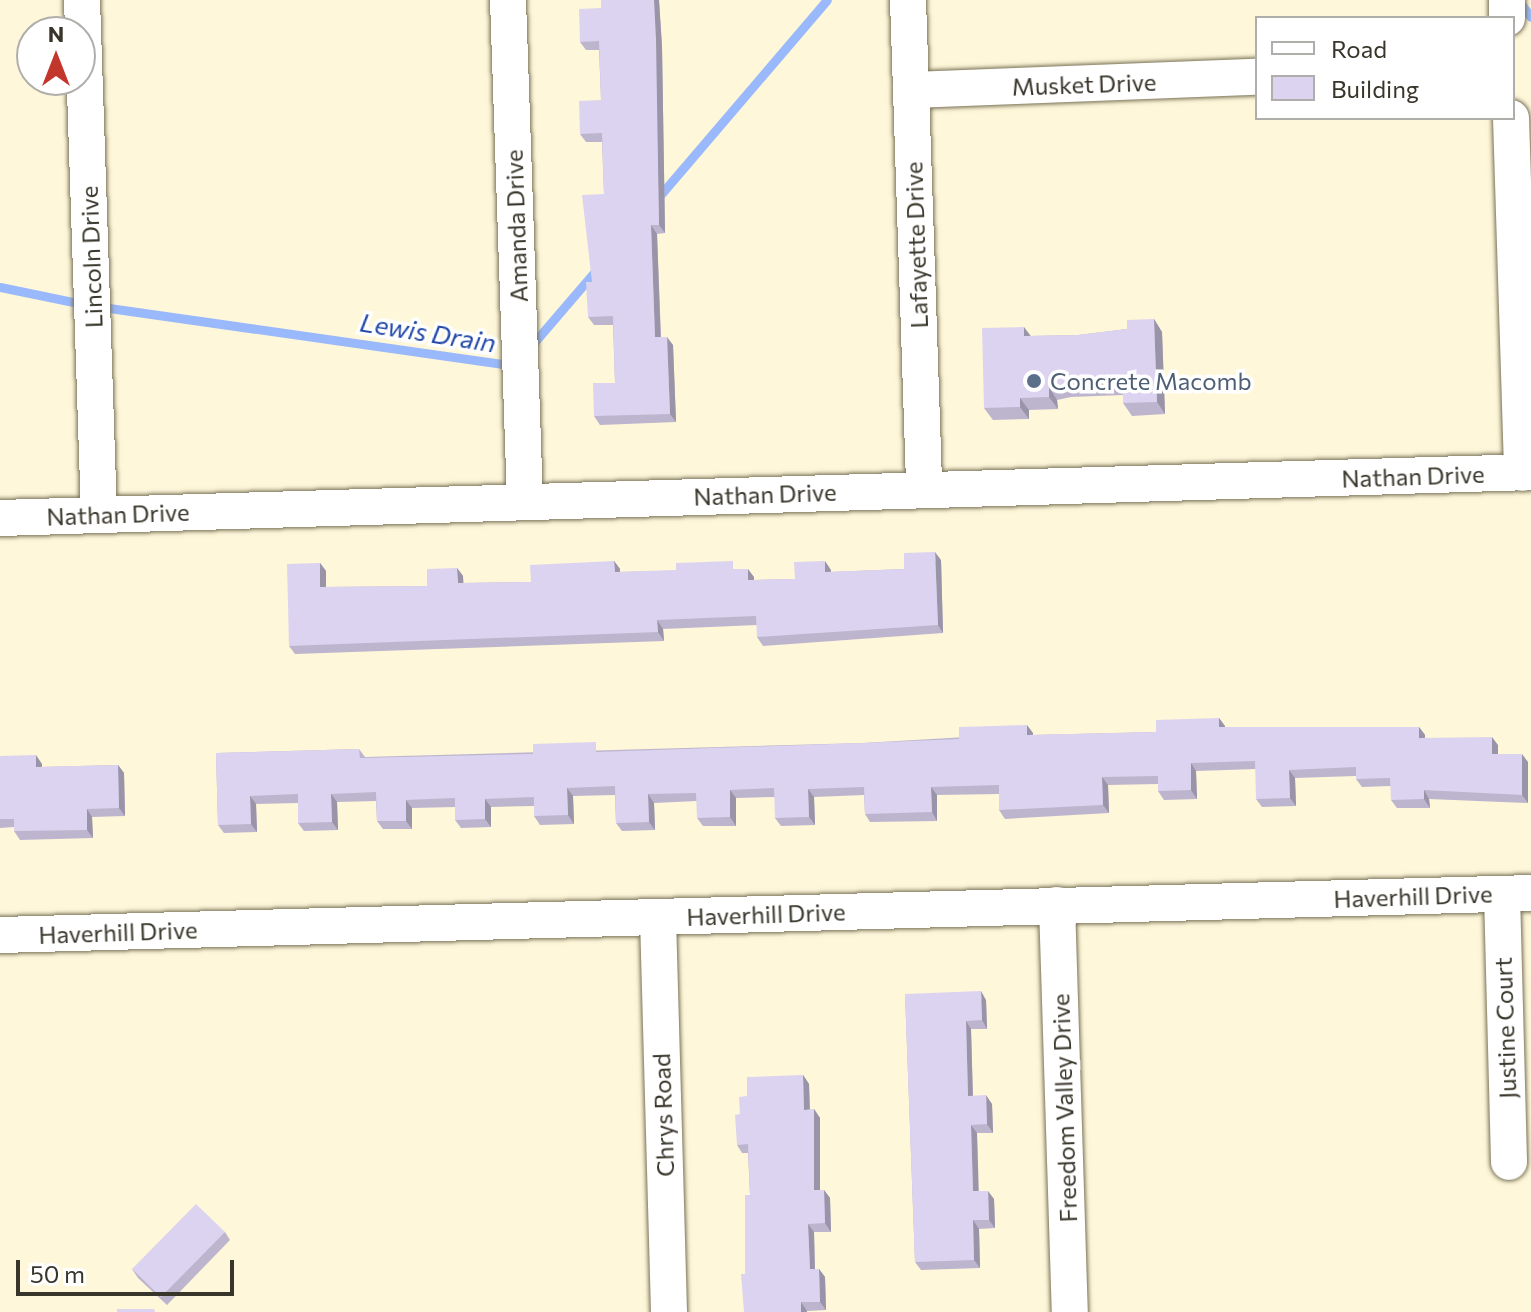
<!DOCTYPE html>
<html>
<head>
<meta charset="utf-8">
<style>
	body { margin:0 }
	#map { position:relative; width:1531px; height:1312px; overflow:hidden; background:#fef7d9; font-family:Commissioner,sans-serif }
	div>[style] { position:absolute }
	.stream>* { height:9px; margin:-4.5px; padding:0 4.5px; transform-origin:4.5px; border-radius:4.5px; background:#99b9fc }
	.roads { filter:drop-shadow(0 0 2px #797258) drop-shadow(0 0 2px #797258) }
	.minor>* { height:36px; margin:-18px; padding:0 18px; transform-origin:18px; border-radius:18px; background:#fff }
	.wall>* { inset:0; background:#bdb5ce }
	.shaded-wall>* { inset:0; background:#9a94a8 }
	.building>* { inset:0; background:#dcd3f0 }
	.dots>* { width:22px; height:22px; translate:-50% -50%; box-sizing:border-box; border:4px solid #fff; border-radius:50% }
	span { translate:-50% -50%; white-space:nowrap; text-align:center; line-height:1.15; -webkit-text-stroke:7px #fff; paint-order:stroke }
	.street-label { font-size:24px; color:#38352a }
	.service-label { font-size:24px; color:#4e5e75 }
	.left { translate:0 -50%; text-align:left }
	.water-label { font-size:26px; color:#2549a8; font-style:italic }
	.legend { position:absolute; left:1255px; top:16px; width:260px; height:104px; box-sizing:border-box; background:#fff; border:2px solid #afaeaa; margin:0; padding:10px 14px; list-style:none; font-size:24px; color:#38352a }
	.legend li { display:flex; align-items:center; gap:16px; height:40px }
	.legend b { width:40px; border:2px solid #afaeaa }
	.north { position:absolute; left:16px; top:16px; width:80px; height:80px; box-sizing:border-box; background:#fff; border:2px solid #afaeaa; border-radius:50%; rotate:0deg; font-size:22px; font-weight:700; line-height:32px; text-align:center; color:#38352a }
	.north::after { content:''; display:block; margin:auto; width:28px; height:36px; background:#c3362c; clip-path:polygon(50% 0,100% 100%,50% 72%,0 100%) }
	.scale { position:absolute; left:16px; top:1260px; width:218px; height:36px; box-sizing:border-box; border:4px solid #38352a; border-top:0; padding-left:10px; font-size:24px; line-height:28px; white-space:nowrap; color:#38352a; -webkit-text-stroke:6px #fff; paint-order:stroke }
</style>
</head>
<body>
<div id="map">
	<div class="stream">
		<i style="left:1518px;top:0;width:21px;rotate:53deg"></i>
		<i style="left:656px;top:200px;width:263px;rotate:-49.5deg"></i>
		<i style="left:0;top:287px;width:85px;rotate:11.6deg"></i>
		<i style="left:102px;top:307px;width:416px;rotate:8.1deg"></i>
		<i style="left:531px;top:346px;width:101px;rotate:-49.4deg"></i>
	</div>
	<div class="roads">
		<div class="minor">
			<i style="left:82px;top:0;width:514px;rotate:88.11deg"></i>
			<i style="left:508px;top:0;width:501px;rotate:88.06deg"></i>
			<i style="left:908px;top:0;width:489px;rotate:88.1deg"></i>
			<i style="left:1507px;top:0;width:18px;rotate:90deg"></i>
			<i style="left:911px;top:90px;width:346px;rotate:-2.2deg"></i>
			<i style="left:1511px;top:118px;width:355px;rotate:88.2deg"></i>
			<i style="left:0;top:518px;width:1532px;rotate:-1.72deg"></i>
			<i style="left:1502px;top:894px;width:268px;rotate:88.5deg"></i>
			<i style="left:1057px;top:905px;width:407px;rotate:88.2deg"></i>
			<i style="left:658px;top:918px;width:394px;rotate:88.4deg"></i>
			<i style="left:0;top:935px;width:1532px;rotate:-1.57deg"></i>
		</div>
	</div>
	<div class="wall">
		<i style="clip-path:polygon(601px 0,659px 0,662px 47px,665px 233px,657px 234px,661px 337px,673px 345px,676px 422px,600px 425px,594px 416px,615px 383px,613px 325px,594px 325px,588px 317px,604px 194px,602px 142px,586px 142px,580px 134px,601px 100px,599px 50px,586px 50px,580px 42px,601px 8px)"></i>
		<i style="clip-path:polygon(1154px 319px,1162px 332px,1165px 414px,1132px 416px,1123px 403px,1123px 395px,1071px 397px,1057px 400px,1058px 409px,1029px 410px,1029px 419px,993px 420px,984px 408px,1031px 336px,1078px 335px,1127px 329px)"></i>
		<i style="clip-path:polygon(941px 560px,943px 633px,763px 646px,757px 637px,757px 625px,663px 629px,664px 641px,295px 654px,289px 646px,320px 563px,326px 571px,326px 587px,427px 586px,457px 568px,463px 576px,463px 583px,531px 582px,614px 561px,620px 569px,620px 572px,738px 569px,754px 577px,754px 580px,795px 579px,831px 570px,831px 572px,904px 569px)"></i>
		<i style="clip-path:polygon(1219px 718px,1225px 727px,1419px 727px,1425px 735px,1425px 738px,1498px 745px,1498px 754px,1528px 762px,1528px 803px,1429px 799px,1430px 808px,1397px 808px,1391px 800px,1391px 786px,1362px 787px,1356px 779px,1356px 776px,1295px 778px,1296px 806px,1262px 807px,1256px 799px,1256px 769px,1196px 771px,1197px 799px,1164px 800px,1158px 791px,1158px 784px,1108px 785px,1109px 813px,1005px 819px,999px 810px,999px 794px,937px 795px,937px 821px,870px 822px,865px 814px,864px 795px,814px 797px,815px 825px,781px 826px,775px 818px,775px 797px,736px 798px,736px 826px,703px 826px,697px 818px,697px 801px,654px 803px,655px 830px,622px 831px,616px 823px,615px 795px,573px 796px,574px 824px,540px 825px,534px 816px,534px 806px,491px 807px,491px 827px,461px 828px,455px 820px,455px 807px,412px 808px,412px 829px,383px 829px,377px 821px,376px 801px,337px 802px,338px 830px,304px 831px,298px 823px,298px 803px,256px 804px,257px 832px,224px 833px,218px 825px,216px 753px,359px 749px,365px 757px,863px 743px,1033px 733px,1033px 735px,1156px 732px)"></i>
		<i style="clip-path:polygon(0 756px,42px 764px,42px 767px,118px 765px,124px 773px,125px 816px,92px 817px,93px 838px,20px 840px,14px 831px,14px 827px,0 828px)"></i>
		<i style="clip-path:polygon(905px 994px,986px 1000px,987px 1029px,971px 1029px,973px 1096px,992px 1104px,993px 1133px,977px 1133px,978px 1191px,994px 1199px,995px 1228px,979px 1229px,980px 1268px,921px 1270px,915px 1262px)"></i>
		<i style="clip-path:polygon(803px 1075px,809px 1084px,810px 1110px,814px 1109px,820px 1118px,820px 1190px,824px 1190px,830px 1198px,831px 1232px,814px 1232px,815px 1269px,819px 1269px,825px 1277px,826px 1310px,807px 1311px,745px 1274px,750px 1195px,748px 1153px,742px 1153px,737px 1145px,740px 1114px,747px 1096px)"></i>
		<i style="clip-path:polygon(225px 1232px,230px 1240px,167px 1305px,138px 1278px,132px 1269px)"></i>
	</div>
	<div class="shaded-wall">
		<i style="clip-path:polygon(654px 0,659px 0,662px 47px,665px 233px,659px 225px)"></i>
		<i style="clip-path:polygon(651px 225px,657px 234px,661px 346px,655px 337px)"></i>
		<i style="clip-path:polygon(1154px 319px,1162px 332px,1165px 414px,1157px 402px)"></i>
		<i style="clip-path:polygon(1024px 327px,1033px 339px,1024px 336px)"></i>
		<i style="clip-path:polygon(667px 337px,673px 345px,676px 422px,670px 414px)"></i>
		<i style="clip-path:polygon(1049px 387px,1057px 400px,1058px 409px,1049px 397px)"></i>
		<i style="clip-path:polygon(1020px 398px,1029px 410px,1029px 419px,1020px 407px)"></i>
		<i style="clip-path:polygon(935px 552px,941px 560px,943px 633px,938px 625px)"></i>
		<i style="clip-path:polygon(614px 561px,620px 569px,620px 580px,615px 572px)"></i>
		<i style="clip-path:polygon(825px 561px,831px 570px,831px 581px,825px 572px)"></i>
		<i style="clip-path:polygon(320px 563px,326px 571px,326px 595px,320px 587px)"></i>
		<i style="clip-path:polygon(457px 568px,463px 576px,464px 592px,458px 583px)"></i>
		<i style="clip-path:polygon(748px 569px,754px 577px,754px 588px,748px 580px)"></i>
		<i style="clip-path:polygon(657px 620px,663px 629px,664px 641px,658px 632px)"></i>
		<i style="clip-path:polygon(1219px 718px,1225px 726px,1225px 736px,1219px 727px)"></i>
		<i style="clip-path:polygon(1027px 725px,1033px 733px,1033px 744px,1027px 735px)"></i>
		<i style="clip-path:polygon(1419px 727px,1425px 735px,1425px 747px,1419px 738px)"></i>
		<i style="clip-path:polygon(1492px 737px,1498px 745px,1498px 763px,1492px 754px)"></i>
		<i style="clip-path:polygon(1522px 754px,1528px 762px,1528px 803px,1522px 795px)"></i>
		<i style="clip-path:polygon(36px 755px,42px 764px,42px 776px,36px 767px)"></i>
		<i style="clip-path:polygon(1191px 763px,1196px 771px,1197px 799px,1191px 790px)"></i>
		<i style="clip-path:polygon(118px 765px,124px 773px,125px 816px,119px 808px)"></i>
		<i style="clip-path:polygon(1289px 770px,1295px 778px,1296px 806px,1290px 798px)"></i>
		<i style="clip-path:polygon(1102px 777px,1108px 785px,1109px 813px,1103px 805px)"></i>
		<i style="clip-path:polygon(931px 787px,937px 795px,937px 821px,932px 812px)"></i>
		<i style="clip-path:polygon(567px 788px,573px 796px,574px 824px,568px 815px)"></i>
		<i style="clip-path:polygon(808px 789px,814px 797px,815px 825px,809px 817px)"></i>
		<i style="clip-path:polygon(730px 790px,736px 798px,736px 826px,730px 817px)"></i>
		<i style="clip-path:polygon(1424px 790px,1429px 799px,1430px 808px,1424px 799px)"></i>
		<i style="clip-path:polygon(331px 794px,337px 802px,338px 830px,332px 822px)"></i>
		<i style="clip-path:polygon(648px 794px,654px 803px,655px 830px,649px 822px)"></i>
		<i style="clip-path:polygon(250px 796px,256px 804px,257px 832px,251px 824px)"></i>
		<i style="clip-path:polygon(485px 799px,491px 807px,491px 827px,485px 819px)"></i>
		<i style="clip-path:polygon(406px 800px,412px 808px,412px 829px,406px 821px)"></i>
		<i style="clip-path:polygon(87px 809px,92px 817px,93px 838px,87px 830px)"></i>
		<i style="clip-path:polygon(981px 991px,986px 1000px,987px 1029px,982px 1020px)"></i>
		<i style="clip-path:polygon(966px 1021px,971px 1029px,973px 1104px,968px 1096px)"></i>
		<i style="clip-path:polygon(803px 1075px,809px 1084px,810px 1118px,804px 1110px)"></i>
		<i style="clip-path:polygon(986px 1095px,992px 1104px,993px 1133px,987px 1124px)"></i>
		<i style="clip-path:polygon(814px 1109px,820px 1118px,820px 1199px,814px 1190px)"></i>
		<i style="clip-path:polygon(971px 1125px,977px 1133px,979px 1200px,973px 1191px)"></i>
		<i style="clip-path:polygon(824px 1190px,830px 1198px,831px 1232px,825px 1223px)"></i>
		<i style="clip-path:polygon(988px 1191px,994px 1199px,995px 1228px,989px 1220px)"></i>
		<i style="clip-path:polygon(973px 1220px,979px 1229px,980px 1268px,974px 1260px)"></i>
		<i style="clip-path:polygon(808px 1224px,814px 1232px,815px 1277px,810px 1269px)"></i>
		<i style="clip-path:polygon(819px 1269px,825px 1277px,826px 1310px,820px 1302px)"></i>
		<i style="clip-path:polygon(801px 1302px,807px 1311px,807px 1312px,801px 1312px)"></i>
	</div>
	<div class="building">
		<i style="clip-path:polygon(601px 0,654px 0,656px 39px,659px 225px,651px 225px,655px 337px,667px 337px,670px 414px,594px 416px,593px 383px,615px 383px,613px 316px,588px 317px,586px 282px,592px 282px,582px 195px,604px 194px,602px 133px,580px 134px,579px 101px,601px 100px,599px 41px,580px 42px,579px 9px,601px 8px)"></i>
		<i style="clip-path:polygon(1154px 319px,1157px 402px,1123px 403px,1123px 383px,1063px 384px,1049px 387px,1049px 397px,1020px 398px,1020px 407px,984px 408px,982px 328px,1024px 327px,1024px 336px,1078px 335px,1127px 329px,1127px 320px)"></i>
		<i style="clip-path:polygon(935px 552px,938px 625px,757px 637px,756px 616px,657px 620px,658px 632px,289px 646px,287px 564px,320px 563px,320px 587px,427px 586px,427px 569px,457px 568px,458px 583px,531px 582px,530px 565px,614px 561px,615px 572px,676px 570px,676px 563px,733px 561px,733px 569px,748px 569px,748px 580px,795px 579px,794px 562px,825px 561px,825px 572px,904px 569px,904px 553px)"></i>
		<i style="clip-path:polygon(1219px 718px,1219px 727px,1419px 727px,1419px 738px,1492px 737px,1492px 754px,1522px 754px,1522px 795px,1424px 790px,1424px 799px,1391px 800px,1390px 778px,1356px 779px,1356px 767px,1289px 770px,1290px 798px,1256px 799px,1255px 761px,1191px 763px,1191px 790px,1158px 791px,1158px 776px,1102px 777px,1103px 805px,999px 810px,999px 785px,931px 787px,932px 812px,865px 814px,864px 787px,808px 789px,809px 817px,775px 818px,774px 788px,730px 790px,730px 817px,697px 818px,696px 793px,648px 794px,649px 822px,616px 823px,615px 786px,567px 788px,568px 815px,534px 816px,534px 797px,485px 799px,485px 819px,455px 820px,455px 798px,406px 800px,406px 821px,377px 821px,376px 792px,331px 794px,332px 822px,298px 823px,298px 794px,250px 796px,251px 824px,218px 825px,216px 753px,359px 749px,360px 758px,533px 754px,533px 744px,596px 742px,596px 752px,863px 743px,959px 739px,959px 727px,1027px 725px,1027px 735px,1156px 732px,1156px 720px)"></i>
		<i style="clip-path:polygon(36px 755px,36px 767px,118px 765px,119px 808px,87px 809px,87px 830px,14px 831px,14px 819px,0 819px,0 756px)"></i>
		<i style="clip-path:polygon(981px 991px,982px 1020px,966px 1021px,968px 1096px,986px 1095px,987px 1124px,971px 1125px,973px 1191px,988px 1191px,989px 1220px,973px 1220px,974px 1260px,915px 1262px,905px 994px)"></i>
		<i style="clip-path:polygon(803px 1075px,804px 1110px,814px 1109px,814px 1190px,824px 1190px,825px 1223px,808px 1224px,810px 1269px,819px 1269px,820px 1302px,801px 1302px,801px 1312px,744px 1312px,741px 1274px,745px 1274px,745px 1195px,750px 1195px,748px 1144px,737px 1145px,735px 1115px,740px 1114px,739px 1097px,747px 1096px,747px 1077px)"></i>
		<i style="clip-path:polygon(196px 1204px,225px 1232px,161px 1297px,132px 1269px)"></i>
		<i style="clip-path:polygon(117px 1309px,154px 1309px,155px 1312px,117px 1312px)"></i>
	</div>
	<div class="dots">
		<i style="left:1034px;top:381px;background:#5c6f8a"></i>
	</div>
	<div class="street-label">
		<span style="left:1084px;top:84px;rotate:-2deg">Musket Drive</span>
		<span style="left:516px;top:226px;rotate:-92deg">Amanda Drive</span>
		<span style="left:916px;top:245px;rotate:-92deg">Lafayette Drive</span>
		<span style="left:91px;top:257px;rotate:-92deg">Lincoln Drive</span>
		<span style="left:1413px;top:476px;rotate:-2deg">Nathan Drive</span>
		<span style="left:765px;top:494px;rotate:-2deg">Nathan Drive</span>
		<span style="left:118px;top:514px;rotate:-2deg">Nathan Drive</span>
		<span style="left:1413px;top:896px;rotate:-2deg">Haverhill Drive</span>
		<span style="left:766px;top:914px;rotate:-2deg">Haverhill Drive</span>
		<span style="left:118px;top:932px;rotate:-2deg">Haverhill Drive</span>
		<span style="left:1505px;top:1028px;rotate:-92deg">Justine Court</span>
		<span style="left:1064px;top:1108px;rotate:-92deg">Freedom Valley Drive</span>
		<span style="left:663px;top:1115px;rotate:-92deg">Chrys Road</span>
	</div>
	<div class="service-label">
		<span class="left" style="left:1050px;top:381px">Concrete Macomb</span>
	</div>
	<div class="water-label">
		<span style="left:428px;top:332px;rotate:9deg">Lewis Drain</span>
	</div>
	<ul class="legend">
	<li><b style="height:10px;background:#fff"></b>Road</li>
	<li><b style="height:22px;background:#dcd3f0"></b>Building</li>
	</ul>
	<div class="north">N</div>
	<div class="scale">50 m</div>
</div>
</body>
</html>
